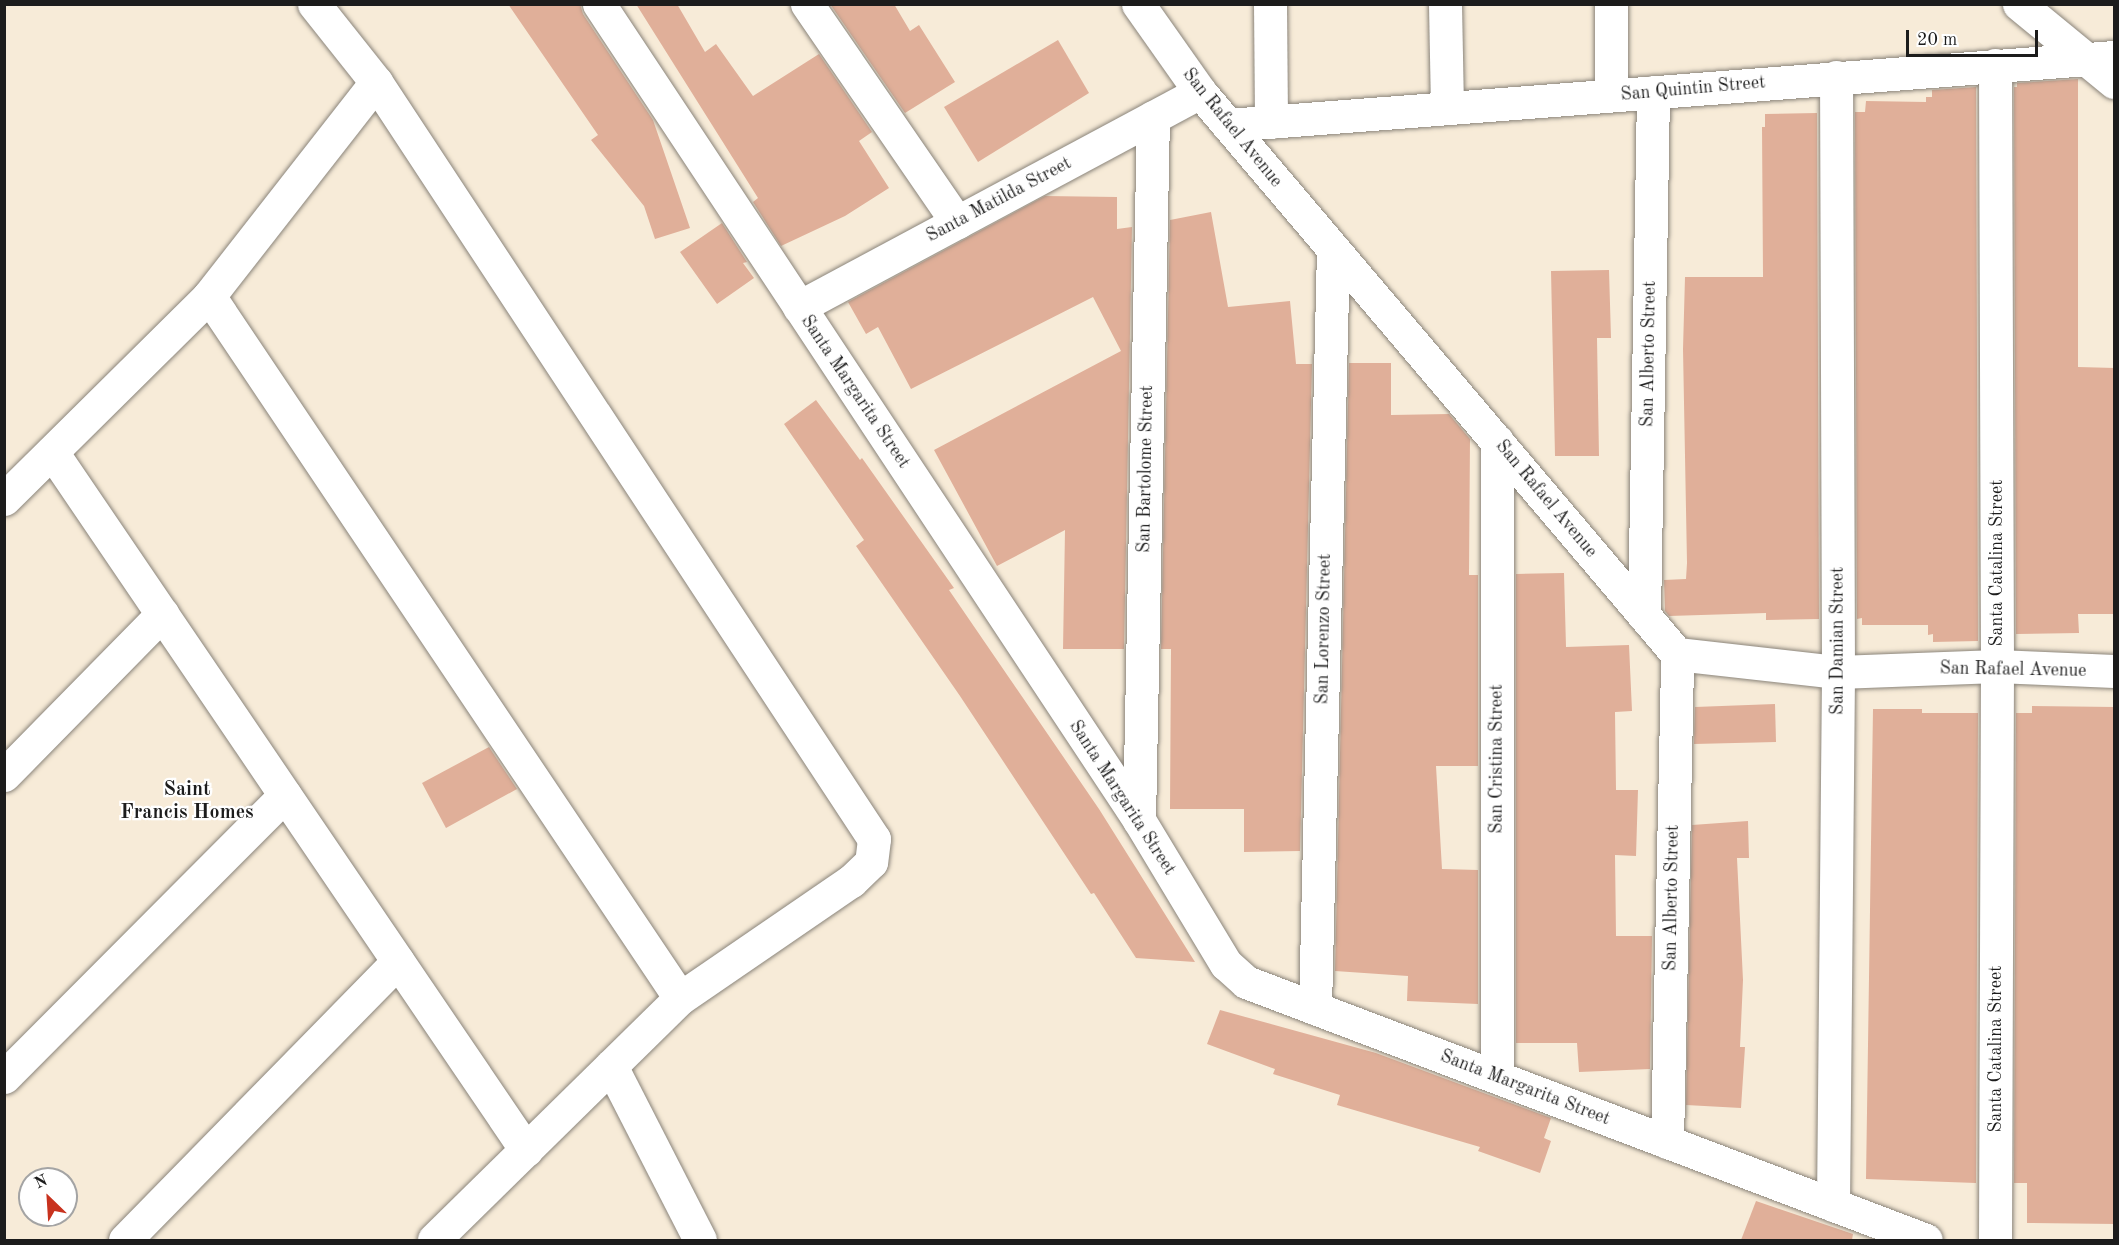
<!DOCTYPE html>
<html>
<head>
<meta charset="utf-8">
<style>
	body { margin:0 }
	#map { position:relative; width:2119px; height:1245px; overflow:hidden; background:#f7ebd8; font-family:"Old Standard TT",serif }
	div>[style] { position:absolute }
	.building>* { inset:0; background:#e0af99 }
	.roads { filter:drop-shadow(0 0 2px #8a847a) drop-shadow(0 0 2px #8a847a) }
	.street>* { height:33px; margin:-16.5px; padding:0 16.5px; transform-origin:16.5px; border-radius:16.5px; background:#fff }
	span { translate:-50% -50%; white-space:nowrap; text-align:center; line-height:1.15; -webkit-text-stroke:4.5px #fff; paint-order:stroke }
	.street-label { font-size:18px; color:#1c1c1c }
	.neighbourhood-label { font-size:20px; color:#1c1c1c; font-weight:700 }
	.frame { position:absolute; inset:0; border:6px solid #1c1c1c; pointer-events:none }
	.north { position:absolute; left:18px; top:1167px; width:60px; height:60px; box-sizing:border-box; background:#fff; border:2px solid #a4a4a4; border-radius:50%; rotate:335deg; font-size:16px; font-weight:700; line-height:24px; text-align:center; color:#1c1c1c }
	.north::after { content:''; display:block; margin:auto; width:21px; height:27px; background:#c8321e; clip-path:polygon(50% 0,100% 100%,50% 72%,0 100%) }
	.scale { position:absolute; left:1906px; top:30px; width:132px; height:27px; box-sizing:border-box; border:3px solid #1c1c1c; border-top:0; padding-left:8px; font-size:18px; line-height:21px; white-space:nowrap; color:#1c1c1c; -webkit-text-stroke:4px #fff; paint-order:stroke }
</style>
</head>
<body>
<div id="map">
	<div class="building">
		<i style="clip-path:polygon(508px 4px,580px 4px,583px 14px,653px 120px,690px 228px,655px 239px,644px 206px,591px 140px,598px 135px)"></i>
		<i style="clip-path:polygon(636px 4px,677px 4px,705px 52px,716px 44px,753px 96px,819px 54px,872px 132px,859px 141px,889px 188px,845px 216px,781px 246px,753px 202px,758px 198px)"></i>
		<i style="clip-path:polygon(830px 4px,894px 4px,910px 31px,919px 25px,955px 82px,905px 113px)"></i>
		<i style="clip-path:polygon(1058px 40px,1089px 93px,978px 162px,944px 107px)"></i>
		<i style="clip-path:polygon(2078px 79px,2078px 367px,2115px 368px,2115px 614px,2078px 614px,2079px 633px,2016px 634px,2014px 87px,2017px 87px,2017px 83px)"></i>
		<i style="clip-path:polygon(1976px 87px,1978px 641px,1933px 642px,1933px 634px,1928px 635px,1928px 625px,1862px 625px,1862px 618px,1857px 619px,1855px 112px,1865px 112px,1866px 101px,1926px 102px,1926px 97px,1932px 97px,1932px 90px)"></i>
		<i style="clip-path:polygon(1817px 113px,1819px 619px,1766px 620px,1766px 613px,1669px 616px,1665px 611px,1664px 580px,1686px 579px,1687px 563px,1683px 349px,1685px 277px,1763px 277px,1762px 127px,1765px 127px,1765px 114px)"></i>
		<i style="clip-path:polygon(1045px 196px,1117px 197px,1117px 229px,1132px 227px,1124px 649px,1063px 649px,1065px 530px,997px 566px,934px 450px,1121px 351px,1093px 297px,911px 389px,878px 327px,866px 334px,848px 302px)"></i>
		<i style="clip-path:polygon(1211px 212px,1228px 307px,1290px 301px,1296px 364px,1312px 364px,1300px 851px,1244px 852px,1244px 809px,1170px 809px,1171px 649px,1161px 649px,1170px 220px)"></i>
		<i style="clip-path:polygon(722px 223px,747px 262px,743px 263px,754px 278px,717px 304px,680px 252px)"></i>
		<i style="clip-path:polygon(1609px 270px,1611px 338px,1597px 338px,1599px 456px,1555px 456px,1551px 271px)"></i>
		<i style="clip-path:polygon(1349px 363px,1391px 363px,1391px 415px,1449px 414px,1470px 439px,1469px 575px,1478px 575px,1478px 766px,1436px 766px,1442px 869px,1478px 870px,1478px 1004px,1407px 1001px,1408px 976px,1335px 971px)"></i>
		<i style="clip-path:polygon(816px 400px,860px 460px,862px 458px,954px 588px,949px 590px,1099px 809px,1195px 962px,1136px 958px,1094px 893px,1091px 894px,960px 696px,856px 546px,864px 540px,784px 424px)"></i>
		<i style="clip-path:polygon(1564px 573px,1566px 647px,1629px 645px,1632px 711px,1615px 712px,1616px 790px,1638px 790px,1636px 856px,1615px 855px,1616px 936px,1652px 936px,1650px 1069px,1579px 1072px,1577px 1043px,1516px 1043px,1516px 574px)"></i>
		<i style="clip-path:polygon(1775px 704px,1776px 742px,1694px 744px,1695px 707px)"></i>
		<i style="clip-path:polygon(2032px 706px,2115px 707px,2115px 1224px,2027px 1223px,2027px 1183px,2014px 1183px,2016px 713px,2032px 713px)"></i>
		<i style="clip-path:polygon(1873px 709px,1922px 709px,1922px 713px,1978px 713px,1976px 1183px,1866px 1179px)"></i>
		<i style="clip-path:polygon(489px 747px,517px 789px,446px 828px,422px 783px)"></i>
		<i style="clip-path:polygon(1748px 821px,1749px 858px,1737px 858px,1743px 980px,1740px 1047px,1745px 1047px,1741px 1108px,1686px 1105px,1692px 825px)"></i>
		<i style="clip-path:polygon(1220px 1010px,1376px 1053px,1551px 1118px,1544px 1138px,1551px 1141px,1540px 1173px,1478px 1151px,1480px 1147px,1337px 1105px,1340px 1095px,1273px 1074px,1275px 1069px,1207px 1044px)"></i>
		<i style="clip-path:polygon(1756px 1201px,1853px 1234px,1852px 1240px,1741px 1240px)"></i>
	</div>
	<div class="roads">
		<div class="street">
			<i style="left:314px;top:4px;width:100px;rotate:51.5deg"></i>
			<i style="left:376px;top:82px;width:906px;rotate:56.66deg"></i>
			<i style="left:874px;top:839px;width:23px;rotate:97deg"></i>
			<i style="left:871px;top:862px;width:28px;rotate:136deg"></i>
			<i style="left:851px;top:881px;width:207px;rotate:145.6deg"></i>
			<i style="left:680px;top:998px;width:345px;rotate:135.5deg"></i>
			<i style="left:599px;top:4px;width:978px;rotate:56.5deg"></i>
			<i style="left:1139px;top:820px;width:168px;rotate:58.9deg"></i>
			<i style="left:1226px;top:964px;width:27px;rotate:42deg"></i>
			<i style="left:1246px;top:982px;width:727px;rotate:20.78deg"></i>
			<i style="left:807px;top:4px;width:265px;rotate:55.5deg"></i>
			<i style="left:1138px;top:4px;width:108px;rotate:54.8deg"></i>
			<i style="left:1200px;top:92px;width:737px;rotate:49.68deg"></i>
			<i style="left:1677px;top:654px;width:162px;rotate:6.4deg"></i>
			<i style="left:1838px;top:672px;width:159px;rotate:-2.2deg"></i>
			<i style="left:1997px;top:666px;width:117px;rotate:2.4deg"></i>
			<i style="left:1270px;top:4px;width:118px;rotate:89.5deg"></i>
			<i style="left:1445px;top:4px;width:104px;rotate:88.9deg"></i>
			<i style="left:1611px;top:4px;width:91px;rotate:90deg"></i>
			<i style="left:2019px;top:4px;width:123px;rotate:39.4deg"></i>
			<i style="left:1228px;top:125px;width:889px;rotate:-4.39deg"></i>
			<i style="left:209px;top:296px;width:845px;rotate:56.14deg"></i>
			<i style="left:799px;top:307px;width:455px;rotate:-28.2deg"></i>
			<i style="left:52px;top:452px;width:844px;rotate:55.82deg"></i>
			<i style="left:4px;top:499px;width:289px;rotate:-44.7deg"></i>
			<i style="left:209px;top:296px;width:271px;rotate:-52deg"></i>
			<i style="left:1644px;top:615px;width:523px;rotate:-89.01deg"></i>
			<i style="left:4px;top:775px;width:226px;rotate:-45.5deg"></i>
			<i style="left:1139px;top:820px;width:703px;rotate:-88.86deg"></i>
			<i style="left:1315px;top:1008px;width:758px;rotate:-88.64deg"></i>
			<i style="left:611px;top:1066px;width:195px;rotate:62.9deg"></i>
			<i style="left:4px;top:1077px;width:398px;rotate:-45.1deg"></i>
			<i style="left:1497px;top:1077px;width:636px;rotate:-90deg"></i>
			<i style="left:1667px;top:1142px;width:488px;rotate:-88.8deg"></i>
			<i style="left:1833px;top:1205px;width:533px;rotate:-89.46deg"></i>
			<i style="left:1838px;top:672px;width:595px;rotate:-90.19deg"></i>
			<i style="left:125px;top:1240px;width:390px;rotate:-45.6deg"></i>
			<i style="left:1995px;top:1240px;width:574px;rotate:-89.8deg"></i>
			<i style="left:1997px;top:666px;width:601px;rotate:-90.19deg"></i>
		</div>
	</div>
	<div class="street-label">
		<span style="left:1693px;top:89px;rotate:-5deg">San Quintin Street</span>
		<span style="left:1232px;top:128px;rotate:51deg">San Rafael Avenue</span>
		<span style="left:999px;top:200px;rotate:-28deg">Santa Matilda Street</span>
		<span style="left:1649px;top:354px;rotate:-89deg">San Alberto Street</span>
		<span style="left:855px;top:392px;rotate:56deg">Santa Margarita Street</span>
		<span style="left:1146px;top:469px;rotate:-89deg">San Bartolome Street</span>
		<span style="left:1546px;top:499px;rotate:50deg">San Rafael Avenue</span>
		<span style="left:1997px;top:563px;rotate:-90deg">Santa Catalina Street</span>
		<span style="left:1324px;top:629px;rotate:-89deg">San Lorenzo Street</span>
		<span style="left:1838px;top:641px;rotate:-90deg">San Damian Street</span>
		<span style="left:2013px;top:670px;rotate:1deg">San Rafael Avenue</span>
		<span style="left:1497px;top:759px;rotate:-90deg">San Cristina Street</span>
		<span style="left:1122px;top:798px;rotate:57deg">Santa Margarita Street</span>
		<span style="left:1672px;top:898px;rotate:-89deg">San Alberto Street</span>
		<span style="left:1996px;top:1049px;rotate:-90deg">Santa Catalina Street</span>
		<span style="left:1525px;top:1088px;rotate:21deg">Santa Margarita Street</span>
	</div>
	<div class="neighbourhood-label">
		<span style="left:187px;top:802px">Saint<br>Francis Homes</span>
	</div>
	<div class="frame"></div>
	<div class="north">N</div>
	<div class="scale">20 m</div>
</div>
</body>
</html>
